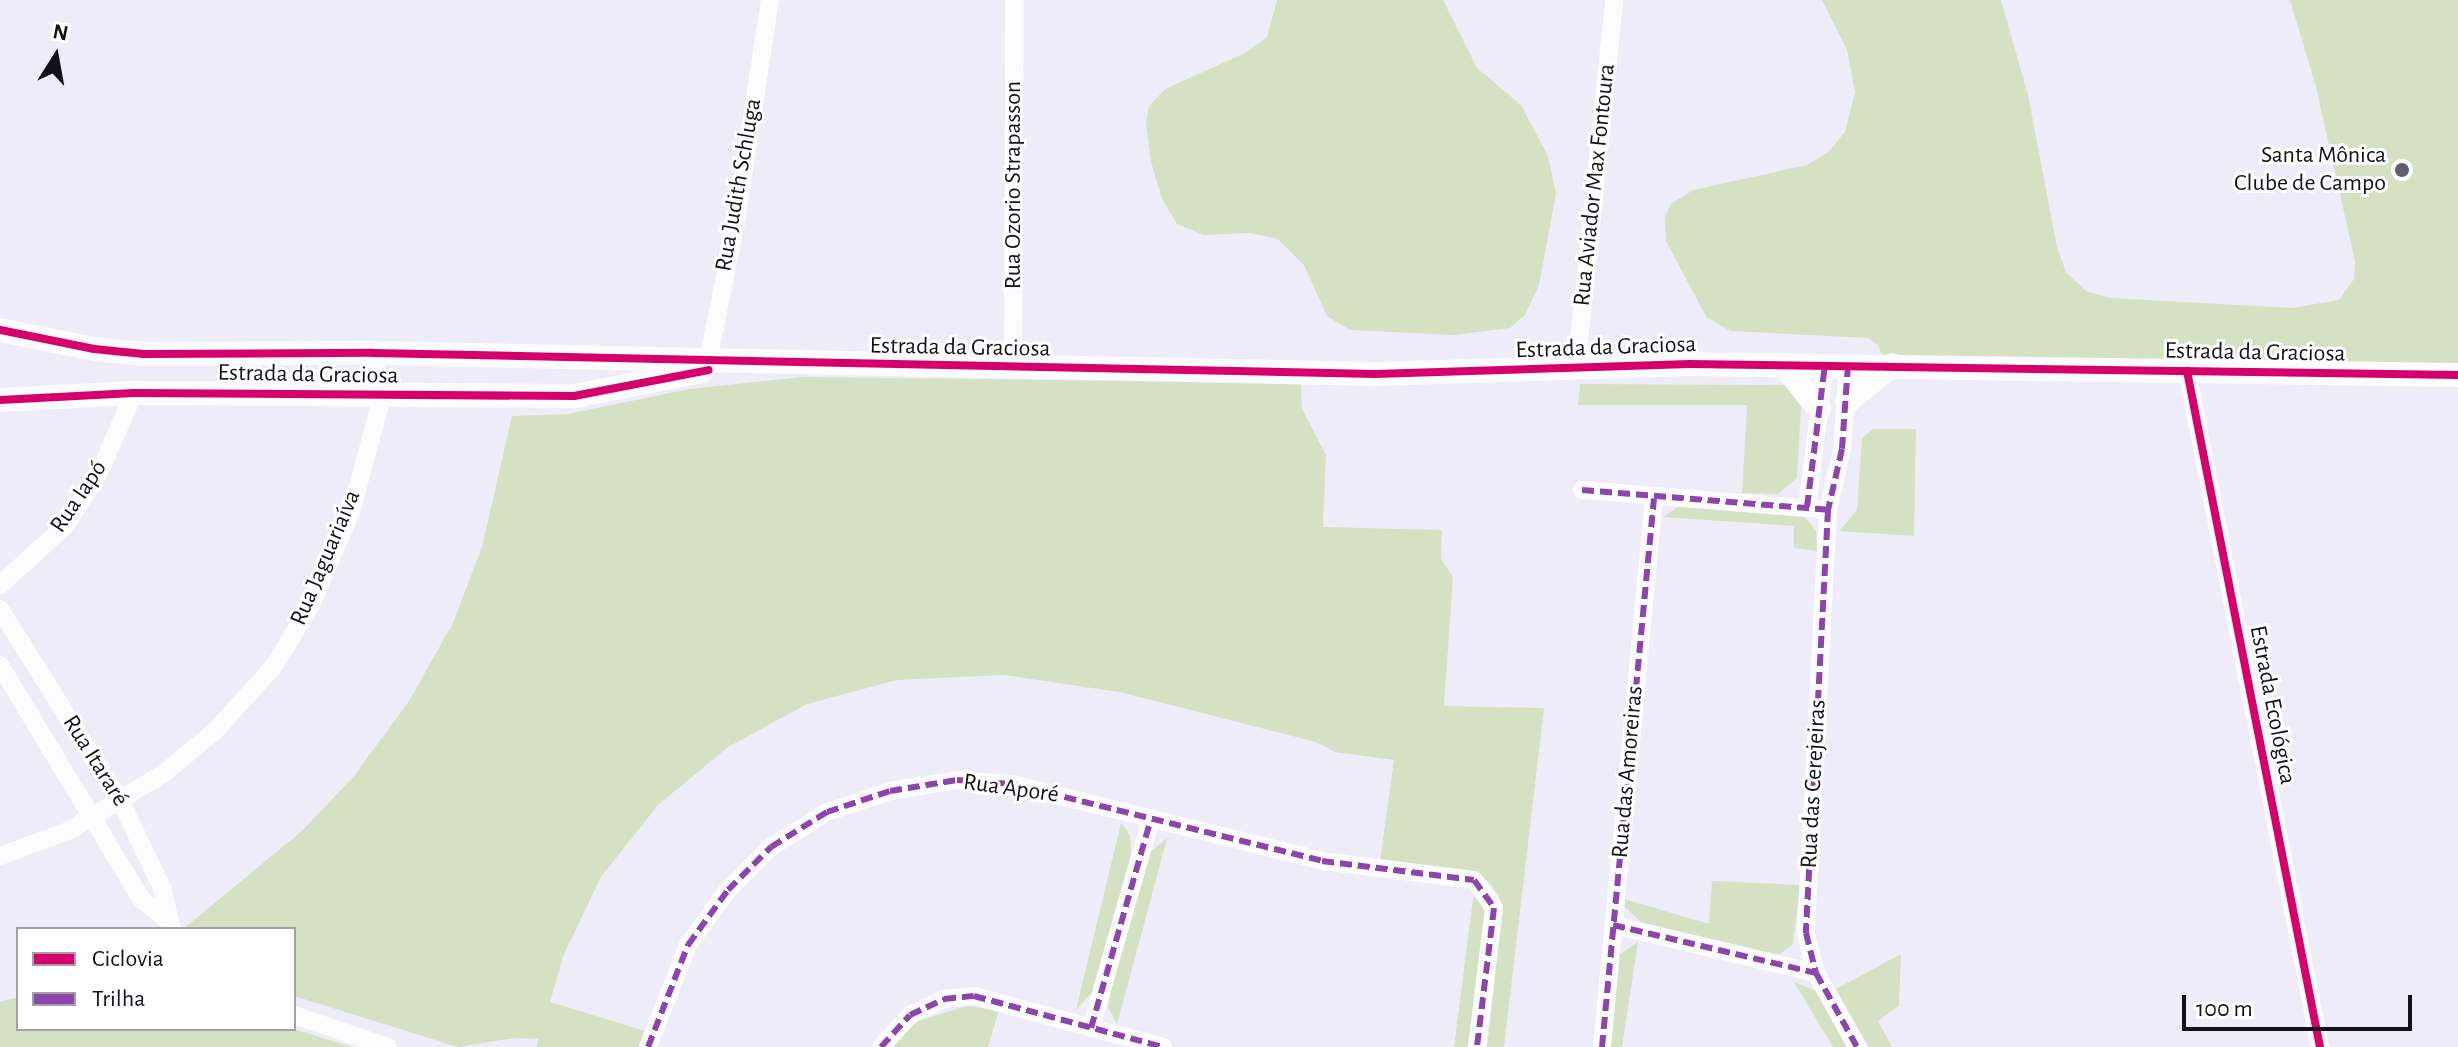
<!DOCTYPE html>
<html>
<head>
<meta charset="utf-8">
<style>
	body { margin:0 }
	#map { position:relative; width:2458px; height:1047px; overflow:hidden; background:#eeecf8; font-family:"Alegreya Sans",sans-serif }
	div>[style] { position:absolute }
	.green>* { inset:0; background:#d4e2c3 }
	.minor>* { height:18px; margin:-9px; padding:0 9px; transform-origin:9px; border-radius:9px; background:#fcfcfe }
	.major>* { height:24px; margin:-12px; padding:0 12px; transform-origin:12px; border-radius:12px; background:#fcfcfe }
	.quiet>* { height:6px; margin-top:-3px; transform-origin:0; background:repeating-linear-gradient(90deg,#8e44ad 0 12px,transparent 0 18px) }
	.cycleway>* { height:8px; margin:-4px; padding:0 4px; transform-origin:4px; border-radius:4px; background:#d6006c }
	.dots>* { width:22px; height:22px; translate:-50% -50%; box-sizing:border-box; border:4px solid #fff; border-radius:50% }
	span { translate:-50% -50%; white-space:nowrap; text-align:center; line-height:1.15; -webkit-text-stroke:6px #fff; paint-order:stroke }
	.poi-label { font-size:24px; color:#131119 }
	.right { translate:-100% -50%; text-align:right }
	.street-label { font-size:24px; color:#131119 }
	.legend { position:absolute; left:16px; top:927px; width:280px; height:104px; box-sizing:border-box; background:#fff; border:2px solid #a1a0a3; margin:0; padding:10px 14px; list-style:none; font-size:24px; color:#131119 }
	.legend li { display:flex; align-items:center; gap:16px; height:40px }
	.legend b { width:40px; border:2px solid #a1a0a3 }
	.north { position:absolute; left:16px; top:16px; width:80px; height:80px; -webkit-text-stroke:6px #fff; paint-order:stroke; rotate:11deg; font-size:22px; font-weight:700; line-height:32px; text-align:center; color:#131119 }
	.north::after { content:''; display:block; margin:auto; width:28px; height:36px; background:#131119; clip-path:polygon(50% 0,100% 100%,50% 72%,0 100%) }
	.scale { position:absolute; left:2182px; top:995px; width:230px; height:36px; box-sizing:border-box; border:4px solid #131119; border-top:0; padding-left:10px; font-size:24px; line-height:28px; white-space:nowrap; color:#131119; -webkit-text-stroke:6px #fff; paint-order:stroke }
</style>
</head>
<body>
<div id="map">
	<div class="green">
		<i style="clip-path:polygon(1277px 0,1443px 0,1477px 68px,1521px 105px,1548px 156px,1556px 194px,1539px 285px,1525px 315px,1510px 328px,1454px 335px,1350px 330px,1327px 316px,1304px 265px,1278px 239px,1249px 233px,1204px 235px,1177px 224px,1162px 199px,1151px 162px,1146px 123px,1149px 106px,1165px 89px,1245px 53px,1267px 37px)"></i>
		<i style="clip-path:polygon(1822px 0,2001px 0,2028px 95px,2057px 247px,2066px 272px,2086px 291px,2110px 298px,2292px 308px,2339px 300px,2354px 279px,2355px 261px,2316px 87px,2290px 0,2458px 0,2458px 385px,1885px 364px,1878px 345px,1868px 338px,1731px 331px,1707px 318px,1666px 241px,1665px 217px,1671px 204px,1693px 190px,1807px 165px,1828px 152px,1845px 132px,1855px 92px,1847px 50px)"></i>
		<i style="clip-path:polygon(803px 377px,1301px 383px,1302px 409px,1326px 455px,1323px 527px,1442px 530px,1441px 559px,1453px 577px,1444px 706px,1544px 708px,1504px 1047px,1487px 1047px,1501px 924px,1499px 896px,1489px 882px,1472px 871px,1380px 861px,1394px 760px,1335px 752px,1316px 742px,1119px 692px,1005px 675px,897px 680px,807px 704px,728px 747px,658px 805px,601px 877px,564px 954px,550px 1002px,645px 1031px,641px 1047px,537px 1047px,538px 1039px,515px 1038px,458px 1047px,294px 996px,294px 929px,183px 929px,302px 831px,354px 776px,409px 701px,453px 623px,482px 547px,512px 416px,568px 414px,689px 389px)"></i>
		<i style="clip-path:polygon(1580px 384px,1787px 385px,1801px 407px,1797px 478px,1778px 494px,1742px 493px,1747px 405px,1578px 405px)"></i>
		<i style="clip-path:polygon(1873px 429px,1916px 429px,1914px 536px,1839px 531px,1857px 510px,1862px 438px)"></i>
		<i style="clip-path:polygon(1679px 506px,1804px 516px,1816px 531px,1818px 551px,1794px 548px,1794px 526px,1663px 517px)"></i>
		<i style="clip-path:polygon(1121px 823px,1130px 835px,1131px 854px,1093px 991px,1076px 1010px)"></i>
		<i style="clip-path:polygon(1167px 838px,1142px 932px,1117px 1024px,1108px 1007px,1110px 994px,1148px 854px)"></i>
		<i style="clip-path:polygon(1712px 881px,1800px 885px,1793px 944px,1779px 955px,1643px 924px,1625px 907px,1624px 899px,1709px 924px)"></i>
		<i style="clip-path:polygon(1474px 891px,1485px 912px,1469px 1047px,1454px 1047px)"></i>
		<i style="clip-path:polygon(1638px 942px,1622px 1047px,1608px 1047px,1619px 955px)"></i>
		<i style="clip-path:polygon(1901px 954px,1899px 1006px,1878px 1021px,1892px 1047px,1869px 1047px,1836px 989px)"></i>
		<i style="clip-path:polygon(1794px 982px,1816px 991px,1849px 1047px,1833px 1047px)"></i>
		<i style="clip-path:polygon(18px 997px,18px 1029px,294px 1029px,351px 1047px,0 1047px,0 1002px)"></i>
		<i style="clip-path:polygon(967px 1006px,999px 1010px,988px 1047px,889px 1047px,918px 1021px)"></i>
	</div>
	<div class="minor">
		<i style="left:1848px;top:365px;width:84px;rotate:94.1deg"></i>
		<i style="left:1842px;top:449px;width:63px;rotate:102.9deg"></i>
		<i style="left:1828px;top:510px;width:424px;rotate:93deg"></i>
		<i style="left:1806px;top:933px;width:41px;rotate:76deg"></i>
		<i style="left:1816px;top:973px;width:85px;rotate:61deg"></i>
		<i style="left:1013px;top:369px;width:369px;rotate:-89.8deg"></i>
		<i style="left:706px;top:370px;width:151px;rotate:-78.5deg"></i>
		<i style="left:736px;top:222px;width:225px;rotate:-81.3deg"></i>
		<i style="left:1576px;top:370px;width:372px;rotate:-84.1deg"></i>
		<i style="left:2187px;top:371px;width:689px;rotate:78.87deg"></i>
		<i style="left:1582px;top:490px;width:247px;rotate:4.6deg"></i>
		<i style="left:1807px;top:507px;width:144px;rotate:-82.8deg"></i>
		<i style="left:0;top:585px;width:88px;rotate:-42.2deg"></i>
		<i style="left:65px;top:526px;width:63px;rotate:-57.3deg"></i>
		<i style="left:99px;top:473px;width:87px;rotate:-66.4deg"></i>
		<i style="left:0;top:609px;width:228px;rotate:57.9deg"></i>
		<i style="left:121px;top:802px;width:95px;rotate:64.5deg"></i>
		<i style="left:162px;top:888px;width:42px;rotate:76.3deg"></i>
		<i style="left:0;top:665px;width:273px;rotate:58.9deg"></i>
		<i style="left:141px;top:899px;width:35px;rotate:39deg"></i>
		<i style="left:0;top:856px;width:72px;rotate:-20.2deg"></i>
		<i style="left:68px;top:831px;width:111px;rotate:-31deg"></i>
		<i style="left:163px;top:774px;width:67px;rotate:-39.6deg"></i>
		<i style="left:215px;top:731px;width:88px;rotate:-47.8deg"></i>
		<i style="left:274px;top:666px;width:71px;rotate:-58.8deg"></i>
		<i style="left:311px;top:605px;width:101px;rotate:-66.7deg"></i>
		<i style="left:351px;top:512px;width:119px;rotate:-74.9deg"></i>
		<i style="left:382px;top:397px;width:45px;rotate:-101.6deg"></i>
		<i style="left:1613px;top:925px;width:209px;rotate:13.3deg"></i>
		<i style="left:294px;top:1015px;width:99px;rotate:18.8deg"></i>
		<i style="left:1091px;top:1028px;width:214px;rotate:-74deg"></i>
		<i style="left:648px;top:1047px;width:110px;rotate:-68.6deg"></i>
		<i style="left:688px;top:945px;width:68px;rotate:-54deg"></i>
		<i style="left:728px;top:890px;width:61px;rotate:-45deg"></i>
		<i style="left:771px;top:847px;width:66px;rotate:-32deg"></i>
		<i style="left:827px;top:812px;width:66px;rotate:-18.4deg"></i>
		<i style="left:890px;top:791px;width:68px;rotate:-9.3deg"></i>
		<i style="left:957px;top:780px;width:55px;rotate:4.2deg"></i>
		<i style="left:1012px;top:784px;width:319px;rotate:13.9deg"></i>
		<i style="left:1322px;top:861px;width:153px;rotate:7.1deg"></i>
		<i style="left:1474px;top:880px;width:34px;rotate:54deg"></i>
		<i style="left:1494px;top:908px;width:140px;rotate:97deg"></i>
		<i style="left:881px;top:1047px;width:43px;rotate:-47.8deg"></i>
		<i style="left:910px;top:1015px;width:38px;rotate:-25deg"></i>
		<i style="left:944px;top:999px;width:30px;rotate:-6deg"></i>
		<i style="left:974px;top:996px;width:196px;rotate:15.1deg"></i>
		<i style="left:1602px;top:1047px;width:551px;rotate:-84.59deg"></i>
	</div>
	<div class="major">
		<i style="left:0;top:330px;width:96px;rotate:11.4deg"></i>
		<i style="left:94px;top:349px;width:50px;rotate:5.7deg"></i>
		<i style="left:144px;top:354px;width:229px;rotate:-0.3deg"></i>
		<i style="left:373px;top:353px;width:1002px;rotate:1.2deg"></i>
		<i style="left:1375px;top:374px;width:315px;rotate:-1.8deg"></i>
		<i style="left:1690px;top:364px;width:768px;rotate:0.82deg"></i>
		<i style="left:1784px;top:365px;width:56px;rotate:51.5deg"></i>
		<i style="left:0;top:400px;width:134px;rotate:-3deg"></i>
		<i style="left:134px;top:393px;width:440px;rotate:0.4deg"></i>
		<i style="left:574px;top:396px;width:130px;rotate:-11.1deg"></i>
		<i style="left:1847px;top:402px;width:58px;rotate:-39.4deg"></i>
	</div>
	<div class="quiet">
		<i style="left:1848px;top:365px;width:84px;rotate:94.1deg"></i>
		<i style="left:1842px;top:449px;width:63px;rotate:102.9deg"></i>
		<i style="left:1828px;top:510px;width:424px;rotate:93deg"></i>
		<i style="left:1806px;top:933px;width:41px;rotate:76deg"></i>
		<i style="left:1816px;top:973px;width:85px;rotate:61deg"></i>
		<i style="left:1582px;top:490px;width:247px;rotate:4.6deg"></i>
		<i style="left:1807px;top:507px;width:144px;rotate:-82.8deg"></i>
		<i style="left:1613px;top:925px;width:209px;rotate:13.3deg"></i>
		<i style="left:1091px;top:1028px;width:214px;rotate:-74deg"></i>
		<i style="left:648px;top:1047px;width:110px;rotate:-68.6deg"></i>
		<i style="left:688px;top:945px;width:68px;rotate:-54deg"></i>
		<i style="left:728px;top:890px;width:61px;rotate:-45deg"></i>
		<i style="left:771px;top:847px;width:66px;rotate:-32deg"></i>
		<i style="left:827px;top:812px;width:66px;rotate:-18.4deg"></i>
		<i style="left:890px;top:791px;width:68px;rotate:-9.3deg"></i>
		<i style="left:957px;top:780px;width:55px;rotate:4.2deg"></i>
		<i style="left:1012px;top:784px;width:319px;rotate:13.9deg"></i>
		<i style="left:1322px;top:861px;width:153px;rotate:7.1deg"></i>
		<i style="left:1474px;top:880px;width:34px;rotate:54deg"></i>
		<i style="left:1494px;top:908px;width:140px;rotate:97deg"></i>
		<i style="left:881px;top:1047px;width:43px;rotate:-47.8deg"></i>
		<i style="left:910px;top:1015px;width:38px;rotate:-25deg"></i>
		<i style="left:944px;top:999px;width:30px;rotate:-6deg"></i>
		<i style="left:974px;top:996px;width:196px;rotate:15.1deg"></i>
		<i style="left:1602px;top:1047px;width:551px;rotate:-84.59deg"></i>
	</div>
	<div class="cycleway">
		<i style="left:0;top:330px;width:96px;rotate:11.4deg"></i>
		<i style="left:94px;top:349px;width:50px;rotate:5.7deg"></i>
		<i style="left:144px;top:354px;width:229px;rotate:-0.3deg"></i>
		<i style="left:373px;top:353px;width:1002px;rotate:1.2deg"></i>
		<i style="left:1375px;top:374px;width:315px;rotate:-1.8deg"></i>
		<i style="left:1690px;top:364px;width:768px;rotate:0.82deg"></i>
		<i style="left:2187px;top:371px;width:689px;rotate:78.87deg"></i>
		<i style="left:0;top:400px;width:134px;rotate:-3deg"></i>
		<i style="left:134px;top:393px;width:440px;rotate:0.4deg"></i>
		<i style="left:574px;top:396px;width:137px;rotate:-10.9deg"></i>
	</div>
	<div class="dots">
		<i style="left:2402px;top:170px;background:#605e67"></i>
	</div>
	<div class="poi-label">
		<span class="right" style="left:2386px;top:170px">Santa Mônica<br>Clube de Campo</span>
	</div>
	<div class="street-label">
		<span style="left:739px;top:185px;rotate:-80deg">Rua Judith Schluga</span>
		<span style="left:1014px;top:185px;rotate:-90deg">Rua Ozorio Strapasson</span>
		<span style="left:1595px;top:185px;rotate:-84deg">Rua Aviador Max Fontoura</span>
		<span style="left:960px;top:348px;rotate:1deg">Estrada da Graciosa</span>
		<span style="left:1606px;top:348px;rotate:-2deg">Estrada da Graciosa</span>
		<span style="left:2255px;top:353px;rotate:1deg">Estrada da Graciosa</span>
		<span style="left:308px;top:375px;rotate:1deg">Estrada da Graciosa</span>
		<span style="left:79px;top:497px;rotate:-56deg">Rua Iapó</span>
		<span style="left:326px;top:558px;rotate:-67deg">Rua Jaguariaíva</span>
		<span style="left:2272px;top:705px;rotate:79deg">Estrada Ecológica</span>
		<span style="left:95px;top:761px;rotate:58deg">Rua Itararé</span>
		<span style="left:1628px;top:772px;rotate:-85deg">Rua das Amoreiras</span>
		<span style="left:1814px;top:784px;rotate:-87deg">Rua das Cerejeiras</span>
		<span style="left:1011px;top:789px;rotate:8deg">Rua Aporé</span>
	</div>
	<ul class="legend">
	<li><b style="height:10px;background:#d6006c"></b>Ciclovia</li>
	<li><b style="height:10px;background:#8e44ad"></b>Trilha</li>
	</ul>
	<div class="north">N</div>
	<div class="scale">100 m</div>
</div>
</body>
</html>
